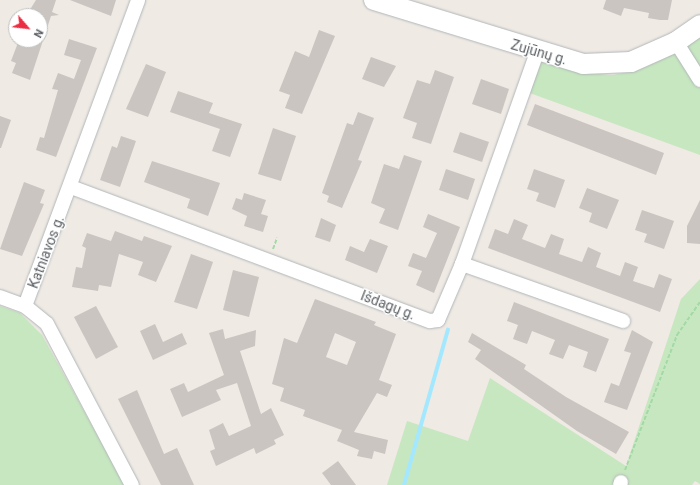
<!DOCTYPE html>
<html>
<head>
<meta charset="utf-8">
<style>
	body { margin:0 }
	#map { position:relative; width:700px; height:485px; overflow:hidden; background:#efeae4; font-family:Roboto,sans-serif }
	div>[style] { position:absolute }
	.green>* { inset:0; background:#c7e7c0 }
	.stream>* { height:3.5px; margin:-1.75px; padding:0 1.75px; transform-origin:1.75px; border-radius:1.75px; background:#a4e8ff }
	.building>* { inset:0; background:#cac5c0 }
	.path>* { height:2px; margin-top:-1px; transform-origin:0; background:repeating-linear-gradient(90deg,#a3d9a7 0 4px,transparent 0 6px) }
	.roads { filter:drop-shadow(0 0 1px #b1b6b9) drop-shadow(0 0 1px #b1b6b9) }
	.street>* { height:14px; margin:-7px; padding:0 7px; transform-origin:7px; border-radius:7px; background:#fff }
	.secondary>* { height:20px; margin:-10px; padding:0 10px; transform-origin:10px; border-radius:10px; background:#fff }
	span { translate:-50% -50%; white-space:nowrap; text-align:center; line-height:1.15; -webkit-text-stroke:3px #fff; paint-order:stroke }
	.street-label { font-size:14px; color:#5c6165 }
	.north { position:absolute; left:8px; top:8px; width:40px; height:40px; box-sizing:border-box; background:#fff; border:1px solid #bec0c1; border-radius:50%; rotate:118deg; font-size:11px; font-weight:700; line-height:16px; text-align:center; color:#5c6165 }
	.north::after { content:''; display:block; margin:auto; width:14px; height:18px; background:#eb2d41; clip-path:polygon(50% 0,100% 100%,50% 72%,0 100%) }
</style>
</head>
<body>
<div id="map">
	<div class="green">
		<i style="clip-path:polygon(700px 35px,700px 155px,527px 92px,538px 59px,587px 73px,613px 75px,637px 70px)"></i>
		<i style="clip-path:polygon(700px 279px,700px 484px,695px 481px,692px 485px,387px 485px,407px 421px,468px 441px,490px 378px,626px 466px,681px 299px)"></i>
		<i style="clip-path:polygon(0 306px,20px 313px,42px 335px,125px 485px,0 485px)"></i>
	</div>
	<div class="stream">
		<i style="left:404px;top:485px;width:161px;rotate:-74.2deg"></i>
	</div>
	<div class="building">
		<i style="clip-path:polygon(36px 0,56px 0,52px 12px,59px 15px,51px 16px,30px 80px,12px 73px,16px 63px,11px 61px,19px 40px,40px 40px,40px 16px,26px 16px)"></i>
		<i style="clip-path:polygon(70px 0,116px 0,111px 16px)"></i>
		<i style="clip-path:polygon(606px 0,672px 0,668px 20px,660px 20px,648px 18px,649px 13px,624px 8px,621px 16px,603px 9px)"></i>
		<i style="clip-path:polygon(319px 30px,335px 36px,302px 114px,285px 108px,290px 95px,279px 91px,295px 51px,309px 57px)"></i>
		<i style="clip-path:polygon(69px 39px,97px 48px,56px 157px,36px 150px,40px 137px,44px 138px,58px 90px,52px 89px,58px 73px,74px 79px,81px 60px,64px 55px)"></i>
		<i style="clip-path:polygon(371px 57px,396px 66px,384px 87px,362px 79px)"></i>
		<i style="clip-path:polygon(146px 64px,166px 72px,148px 117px,126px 109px)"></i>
		<i style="clip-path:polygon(435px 70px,454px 77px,431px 144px,412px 138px,417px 123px,403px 118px,417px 80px,430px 84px)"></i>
		<i style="clip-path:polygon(481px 79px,509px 89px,501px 114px,472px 104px)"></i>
		<i style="clip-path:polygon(178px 91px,213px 103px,209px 113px,242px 124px,230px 157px,212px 151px,220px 129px,170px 112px)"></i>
		<i style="clip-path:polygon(535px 104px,664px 153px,656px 175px,527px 125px)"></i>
		<i style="clip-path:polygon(358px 112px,374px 118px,358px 160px,362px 161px,342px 208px,327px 202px,329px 196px,322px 193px,347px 123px,353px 125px)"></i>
		<i style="clip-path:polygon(0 116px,11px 120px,1px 148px,0 148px)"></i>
		<i style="clip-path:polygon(273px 128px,296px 136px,281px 181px,258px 174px)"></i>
		<i style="clip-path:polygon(460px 132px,489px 142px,482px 162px,453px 152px)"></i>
		<i style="clip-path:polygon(121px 136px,136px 141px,120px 187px,100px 180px,112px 146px,117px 148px)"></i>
		<i style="clip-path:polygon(404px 155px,422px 161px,398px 230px,379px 223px,385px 209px,371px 203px,384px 164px,399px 169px)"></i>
		<i style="clip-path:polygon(152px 161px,220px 183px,208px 216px,187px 208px,190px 199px,144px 182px)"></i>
		<i style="clip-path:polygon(446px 169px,475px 179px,468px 200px,439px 190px)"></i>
		<i style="clip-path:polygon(534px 169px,565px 180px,555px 208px,536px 201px,539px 193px,527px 189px)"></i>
		<i style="clip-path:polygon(24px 182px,45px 190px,40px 203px,44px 204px,22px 256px,0 249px)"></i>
		<i style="clip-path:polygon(587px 188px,619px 200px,607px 229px,589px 222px,592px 213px,579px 208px)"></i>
		<i style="clip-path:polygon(244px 193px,266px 200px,261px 214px,268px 216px,263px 232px,244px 226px,247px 216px,232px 209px,236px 198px,242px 200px)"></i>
		<i style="clip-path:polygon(700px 200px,700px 244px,687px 243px,687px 226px)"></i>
		<i style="clip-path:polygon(642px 210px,674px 221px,664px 249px,644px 242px,647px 234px,635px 230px)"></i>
		<i style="clip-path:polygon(428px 214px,460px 227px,434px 293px,416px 285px,422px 271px,408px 266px,413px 253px,426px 258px,437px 233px,423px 227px)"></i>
		<i style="clip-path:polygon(321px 218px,336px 225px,330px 242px,315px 237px)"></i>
		<i style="clip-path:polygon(514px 219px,528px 225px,522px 239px,545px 248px,551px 234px,564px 239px,559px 254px,582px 262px,588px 247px,601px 253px,596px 267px,620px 276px,625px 262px,638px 267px,633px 281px,654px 288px,659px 274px,672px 279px,660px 312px,488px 248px,495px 229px,508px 234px)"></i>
		<i style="clip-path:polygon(115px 231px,142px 241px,144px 236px,172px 246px,156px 282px,138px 275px,143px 262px,119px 254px,111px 287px,99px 285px,98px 291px,72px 287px,76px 267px,82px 268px,86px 248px,82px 246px,87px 233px,111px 241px)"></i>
		<i style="clip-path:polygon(370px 239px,388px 246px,377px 273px,345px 260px,350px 246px,364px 252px)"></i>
		<i style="clip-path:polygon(191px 254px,213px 262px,197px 309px,174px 302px)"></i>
		<i style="clip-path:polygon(233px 270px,259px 277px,249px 317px,223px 310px)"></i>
		<i style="clip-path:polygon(evenodd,315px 299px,376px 322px,374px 325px,396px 334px,379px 380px,392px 385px,387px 397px,377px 393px,354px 432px,388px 440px,385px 454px,374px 451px,372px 459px,357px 456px,359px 450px,337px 441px,342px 430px,303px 416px,305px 410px,280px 401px,284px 388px,272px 384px,284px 338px,297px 343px,315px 299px,335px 333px,356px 342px,347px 365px,326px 357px,335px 333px)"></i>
		<i style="clip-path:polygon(514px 302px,609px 339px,596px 372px,583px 367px,588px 352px,569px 345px,563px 359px,549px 354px,555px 340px,532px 331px,527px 344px,513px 339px,518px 325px,507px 321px)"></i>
		<i style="clip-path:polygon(96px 306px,118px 347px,96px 359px,74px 317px)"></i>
		<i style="clip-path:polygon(155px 324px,163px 342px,182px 333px,187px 344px,153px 360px,140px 331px)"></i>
		<i style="clip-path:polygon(223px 329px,225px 339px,256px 330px,255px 346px,240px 351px,261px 414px,271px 408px,284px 435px,274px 440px,276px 444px,256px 454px,254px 448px,216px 466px,210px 451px,215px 449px,209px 430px,223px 423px,229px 436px,251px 426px,237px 383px,216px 390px,221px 400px,182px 417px,170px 389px,184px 383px,188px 392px,224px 375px,209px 333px)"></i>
		<i style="clip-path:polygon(632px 330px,653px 342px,627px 410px,604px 402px,611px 383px,619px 386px,631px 353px,624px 351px)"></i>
		<i style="clip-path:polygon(472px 333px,526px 365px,524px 369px,566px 397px,629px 432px,616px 454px,577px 431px,475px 359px,481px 350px,468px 342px)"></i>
		<i style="clip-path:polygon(137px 390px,164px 454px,177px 448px,194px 485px,161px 485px,118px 399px)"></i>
		<i style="clip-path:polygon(338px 461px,356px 485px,331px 485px,322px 473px)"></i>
	</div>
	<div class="path">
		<i style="left:273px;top:249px;width:12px;rotate:-70deg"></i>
		<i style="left:625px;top:470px;width:145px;rotate:-68.9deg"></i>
		<i style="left:677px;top:335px;width:40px;rotate:-55.1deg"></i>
	</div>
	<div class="roads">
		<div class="street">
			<i style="left:676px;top:42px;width:45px;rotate:57.7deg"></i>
			<i style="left:71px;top:187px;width:383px;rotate:20.5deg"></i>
			<i style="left:430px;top:321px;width:8px;rotate:-7deg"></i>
			<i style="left:438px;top:320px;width:61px;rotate:-66.8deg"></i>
			<i style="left:462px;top:264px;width:225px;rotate:-70.5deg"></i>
			<i style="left:462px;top:264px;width:171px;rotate:19.5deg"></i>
			<i style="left:0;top:297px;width:27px;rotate:20deg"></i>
			<i style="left:25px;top:306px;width:28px;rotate:39deg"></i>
			<i style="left:47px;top:324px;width:182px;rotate:62.2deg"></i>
			<i style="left:25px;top:306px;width:326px;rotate:-69.7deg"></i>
			<i style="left:620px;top:485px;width:3px;rotate:-72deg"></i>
		</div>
		<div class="secondary">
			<i style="left:374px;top:0;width:219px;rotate:17deg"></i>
			<i style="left:583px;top:64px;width:48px;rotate:-2.4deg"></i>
			<i style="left:631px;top:62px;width:49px;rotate:-24deg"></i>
			<i style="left:676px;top:42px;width:29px;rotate:-35deg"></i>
		</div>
	</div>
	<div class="street-label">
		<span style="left:539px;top:52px;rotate:16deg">Zujūnų g.</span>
		<span style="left:46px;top:252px;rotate:-69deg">Katniavos g.</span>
		<span style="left:388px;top:305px;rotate:21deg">Išdagų g.</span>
	</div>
	<div class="north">N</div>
</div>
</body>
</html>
